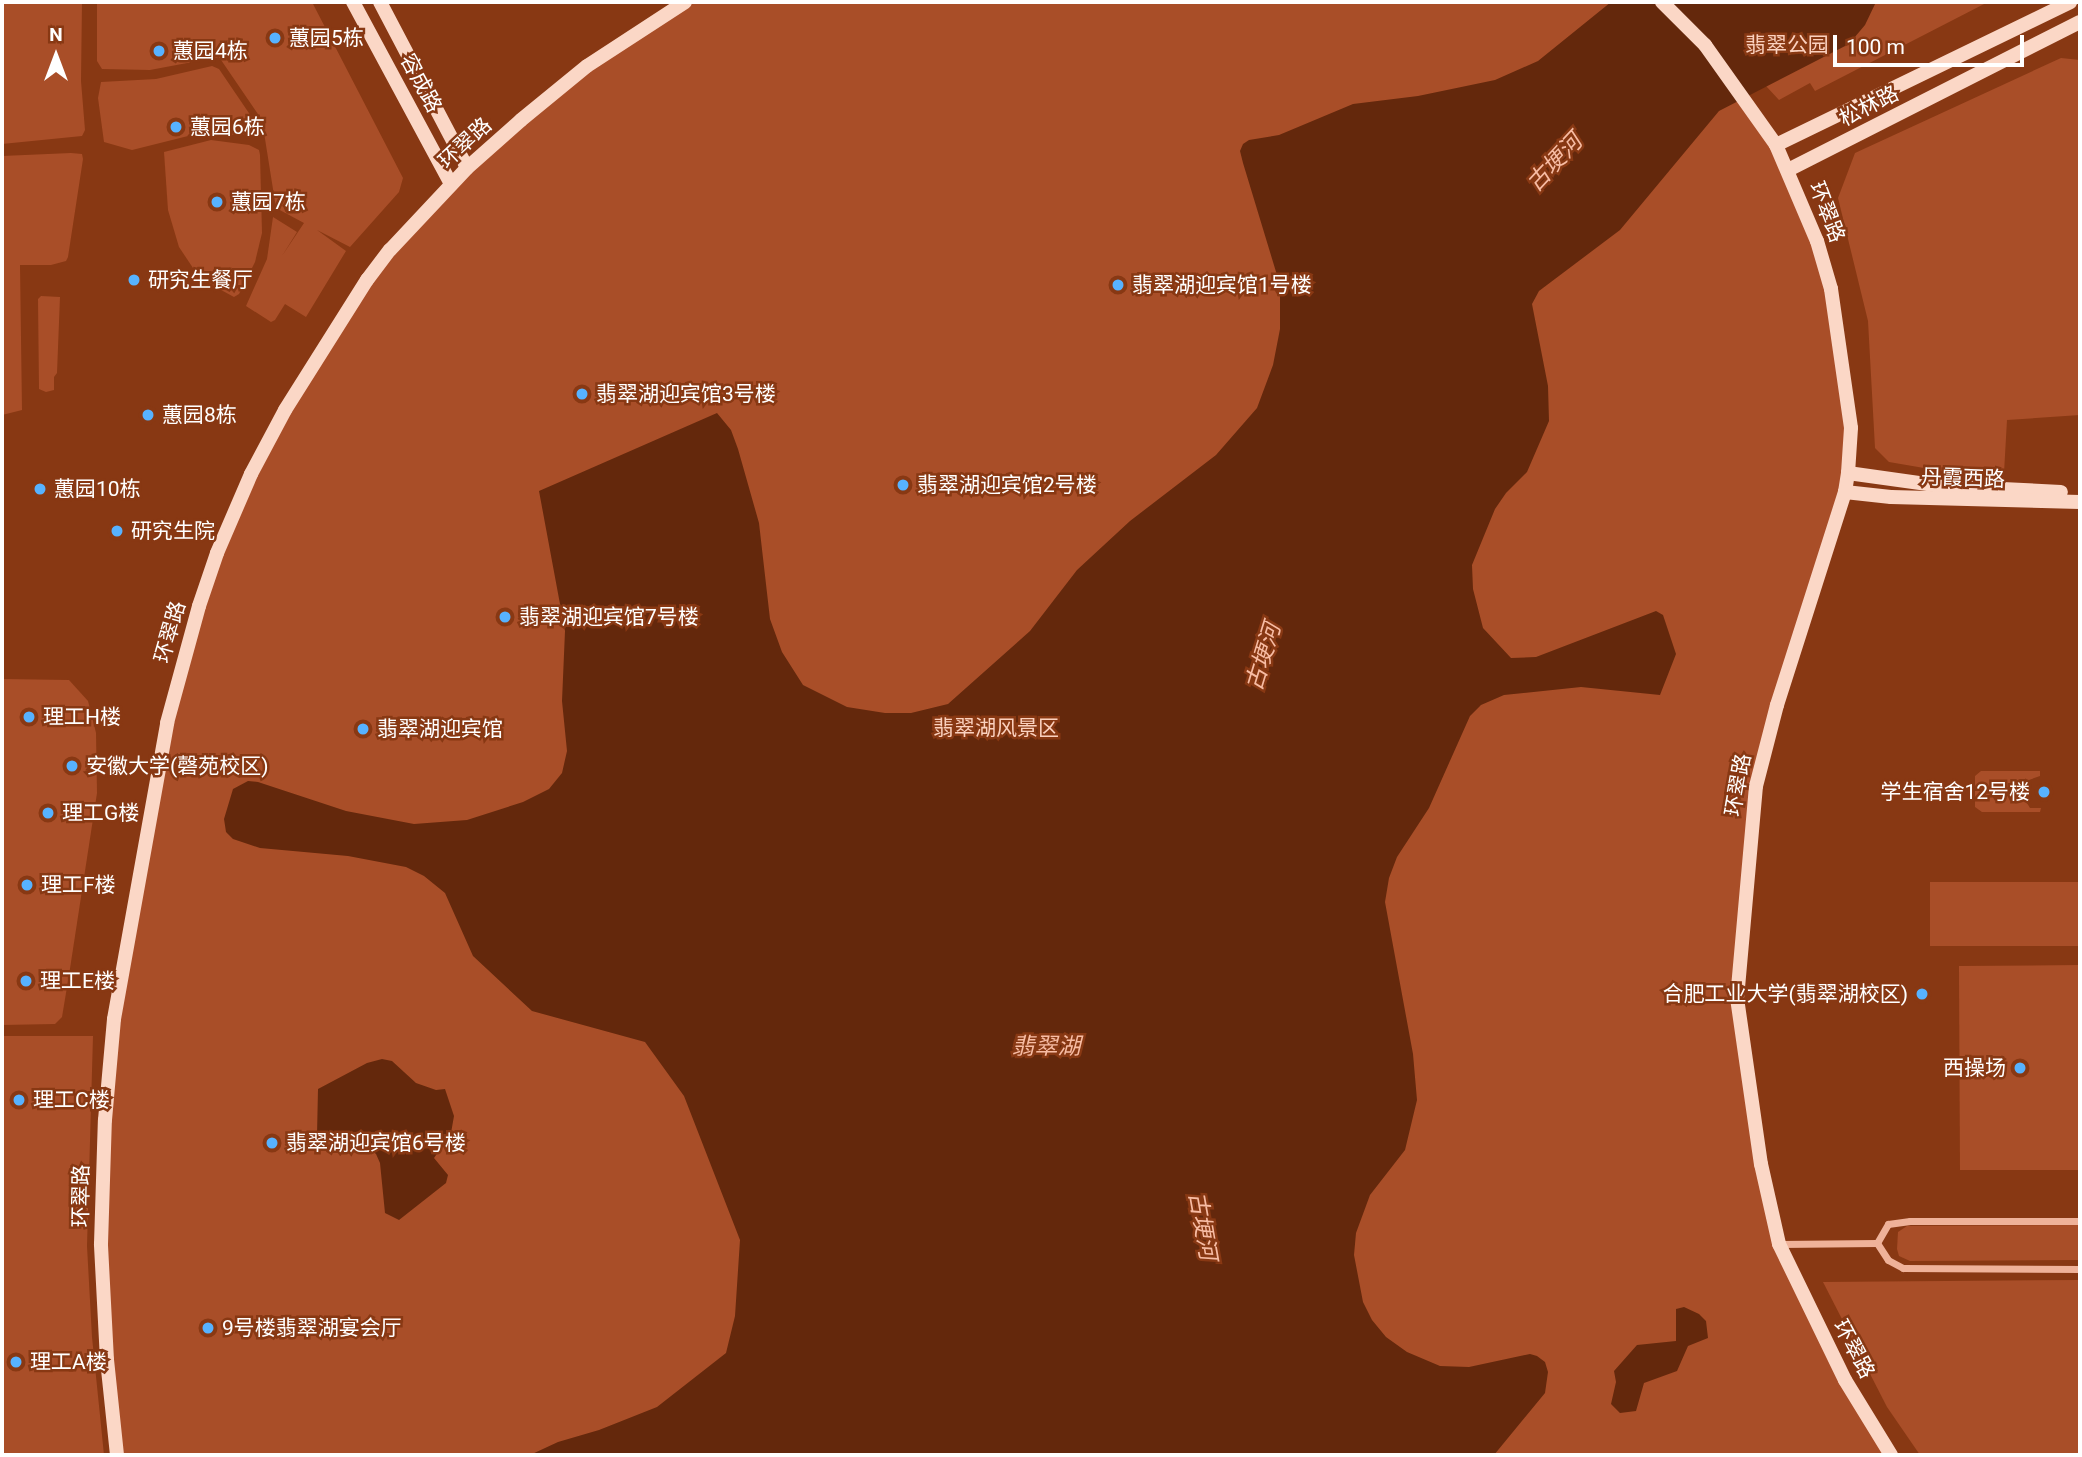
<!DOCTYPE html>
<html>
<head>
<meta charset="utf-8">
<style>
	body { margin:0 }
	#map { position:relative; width:2082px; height:1457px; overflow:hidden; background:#883813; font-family:Roboto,"Noto Sans SC",sans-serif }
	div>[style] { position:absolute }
	.green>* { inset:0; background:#a94e28 }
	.water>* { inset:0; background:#64280c }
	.street>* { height:7px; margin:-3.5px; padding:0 3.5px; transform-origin:3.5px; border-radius:3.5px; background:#efb299 }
	.secondary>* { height:14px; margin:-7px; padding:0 7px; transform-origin:7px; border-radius:7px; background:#fbd7c6 }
	.dots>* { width:19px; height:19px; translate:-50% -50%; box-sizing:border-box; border:4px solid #883813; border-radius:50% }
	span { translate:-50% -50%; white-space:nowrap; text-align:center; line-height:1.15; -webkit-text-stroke:5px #883813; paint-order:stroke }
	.poi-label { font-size:21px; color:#fff }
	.left { translate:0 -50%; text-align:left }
	.right { translate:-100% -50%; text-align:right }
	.park-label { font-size:21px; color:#fbd1bf }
	.street-label { font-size:21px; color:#fff }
	.water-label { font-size:23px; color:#f7bca4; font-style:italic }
	.frame { position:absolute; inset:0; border:4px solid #fff; pointer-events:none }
	.north { position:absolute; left:21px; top:21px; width:70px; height:70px; -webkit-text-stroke:5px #883813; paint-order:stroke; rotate:0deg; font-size:19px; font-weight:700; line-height:28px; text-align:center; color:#fff }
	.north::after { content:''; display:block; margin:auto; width:24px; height:32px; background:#fff; clip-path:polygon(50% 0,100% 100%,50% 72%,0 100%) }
	.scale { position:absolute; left:1833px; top:35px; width:191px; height:32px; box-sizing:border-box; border:4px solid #fff; border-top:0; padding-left:9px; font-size:21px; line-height:24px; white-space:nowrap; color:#fff; -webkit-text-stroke:5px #883813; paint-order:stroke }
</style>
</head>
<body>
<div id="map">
	<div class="green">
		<i style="clip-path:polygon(2px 2px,82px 2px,81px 81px,85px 130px,82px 136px,2px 144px)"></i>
		<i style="clip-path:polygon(97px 2px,312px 2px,403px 178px,399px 192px,350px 247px,317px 230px,346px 251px,306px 317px,285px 304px,275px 320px,271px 322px,246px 306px,267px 259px,273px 217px,297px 232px,282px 256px,304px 223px,276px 208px,262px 120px,219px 57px,150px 70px,102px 69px,97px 61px)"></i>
		<i style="clip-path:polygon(685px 2px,1662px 2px,1759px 120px,1817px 241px,1851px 428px,1848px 473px,1756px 786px,1737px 998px,1779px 1244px,1891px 1455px,117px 1455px,110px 1398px,105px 1120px,167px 723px,232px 516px,367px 280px,521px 120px)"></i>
		<i style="clip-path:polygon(1688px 2px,1988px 2px,1815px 91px,1810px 83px,1779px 100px)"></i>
		<i style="clip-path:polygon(2061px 58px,2080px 60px,2080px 415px,2007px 420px,2004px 473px,1959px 474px,1889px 462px,1875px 448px,1868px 321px,1838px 198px,1855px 153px)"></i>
		<i style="clip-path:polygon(212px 66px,219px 69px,255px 122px,248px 135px,192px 135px,132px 150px,104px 142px,98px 98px,101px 82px,156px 79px)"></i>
		<i style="clip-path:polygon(211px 140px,249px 145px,259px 150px,260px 155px,262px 233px,255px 262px,239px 294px,234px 297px,210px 284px,193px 268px,179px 247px,168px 210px,164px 152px)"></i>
		<i style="clip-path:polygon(71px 153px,82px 154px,83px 159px,68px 257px,66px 261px,51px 265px,20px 265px,22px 410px,2px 415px,2px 156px)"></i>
		<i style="clip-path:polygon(41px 296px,60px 297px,57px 373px,54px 377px,54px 390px,46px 392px,39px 389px,38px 299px)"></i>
		<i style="clip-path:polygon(2px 679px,69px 680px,88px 701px,96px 733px,97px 793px,69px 975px,62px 1017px,55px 1024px,2px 1025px)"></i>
		<i style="clip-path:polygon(1981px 771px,2040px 771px,2040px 776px,2026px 781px,2027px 803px,2030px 808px,2041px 808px,2040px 812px,1982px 812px,1975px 807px,1975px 776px)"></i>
		<i style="clip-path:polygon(1930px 882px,2080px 882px,2080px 946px,1930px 946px)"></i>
		<i style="clip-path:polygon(2080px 965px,2080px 1170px,1960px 1170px,1959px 966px)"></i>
		<i style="clip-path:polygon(2px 1036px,93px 1036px,87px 1246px,92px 1337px,104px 1455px,2px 1455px)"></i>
		<i style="clip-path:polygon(2080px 1225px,2080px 1260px,1910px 1261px,1899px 1256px,1897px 1249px,1898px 1232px,1907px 1226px)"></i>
		<i style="clip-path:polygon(2080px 1280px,2080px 1455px,1920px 1455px,1887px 1407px,1823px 1282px)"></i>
	</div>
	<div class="water">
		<i style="clip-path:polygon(1611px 2px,1876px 2px,1865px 25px,1849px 44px,1719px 111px,1620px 230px,1539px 291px,1532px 304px,1548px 386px,1549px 421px,1527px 472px,1506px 493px,1495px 509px,1472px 565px,1473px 589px,1483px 628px,1511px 658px,1536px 657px,1656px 611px,1663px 615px,1676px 654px,1660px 695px,1581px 687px,1504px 695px,1481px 705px,1470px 716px,1429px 808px,1397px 857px,1389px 878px,1385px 902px,1413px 1054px,1417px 1100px,1405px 1150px,1370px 1195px,1356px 1233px,1354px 1255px,1363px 1302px,1372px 1320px,1386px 1337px,1407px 1352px,1440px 1366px,1469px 1367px,1530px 1354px,1537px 1356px,1545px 1362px,1548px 1372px,1545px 1393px,1494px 1455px,530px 1455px,558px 1442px,599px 1430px,657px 1407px,726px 1353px,735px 1316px,740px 1240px,684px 1096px,645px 1042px,532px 1011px,473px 956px,445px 893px,424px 876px,406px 867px,348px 856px,260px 848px,233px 839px,226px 832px,224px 819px,233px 789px,248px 781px,258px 782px,346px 811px,414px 824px,467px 820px,523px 802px,549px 789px,562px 773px,567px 751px,562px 701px,565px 631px,539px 491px,717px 413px,731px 430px,738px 449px,759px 523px,770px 619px,782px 652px,803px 685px,847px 707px,885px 713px,911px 713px,948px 704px,1030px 631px,1077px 570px,1130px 521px,1216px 455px,1257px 408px,1273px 365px,1280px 329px,1280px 285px,1243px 163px,1240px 151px,1243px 144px,1249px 140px,1279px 135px,1353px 104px,1418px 96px,1495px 80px,1538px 61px)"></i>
		<i style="clip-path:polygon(382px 1059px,392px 1061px,416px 1083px,436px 1090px,445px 1089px,454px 1116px,451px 1133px,434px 1158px,448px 1175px,446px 1183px,399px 1220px,385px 1213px,380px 1163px,376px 1154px,370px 1149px,317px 1135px,318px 1089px,367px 1063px)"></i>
		<i style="clip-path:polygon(1684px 1307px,1699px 1314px,1706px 1321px,1708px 1338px,1688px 1346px,1677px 1371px,1644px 1383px,1636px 1411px,1620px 1413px,1611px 1404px,1616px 1382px,1614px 1371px,1637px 1345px,1676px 1341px,1676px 1309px)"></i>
	</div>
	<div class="street">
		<i style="left:1877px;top:1243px;width:20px;rotate:57deg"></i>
		<i style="left:1888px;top:1260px;width:17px;rotate:28deg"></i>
		<i style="left:1903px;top:1268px;width:177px;rotate:0.3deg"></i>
		<i style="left:1780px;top:1244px;width:97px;rotate:-0.6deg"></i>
		<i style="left:1877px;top:1243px;width:22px;rotate:-60deg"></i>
		<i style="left:1888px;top:1224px;width:22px;rotate:-8deg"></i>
		<i style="left:1910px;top:1221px;width:170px"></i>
	</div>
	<div class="secondary">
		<i style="left:353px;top:2px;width:207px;rotate:61.7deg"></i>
		<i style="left:380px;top:2px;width:187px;rotate:62.3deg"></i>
		<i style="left:1662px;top:2px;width:61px;rotate:45deg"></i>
		<i style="left:1705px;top:45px;width:123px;rotate:54.6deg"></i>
		<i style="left:1776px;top:145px;width:104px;rotate:66.9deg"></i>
		<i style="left:1817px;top:241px;width:50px;rotate:73.7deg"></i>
		<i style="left:1831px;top:289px;width:140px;rotate:81.8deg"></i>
		<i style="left:1851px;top:428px;width:45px;rotate:93.8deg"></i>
		<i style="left:1848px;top:473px;width:19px;rotate:99deg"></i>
		<i style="left:1845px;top:492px;width:224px;rotate:107.7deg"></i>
		<i style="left:1777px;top:705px;width:84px;rotate:104.5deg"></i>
		<i style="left:1756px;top:786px;width:213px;rotate:95.1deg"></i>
		<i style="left:1737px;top:998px;width:168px;rotate:81.8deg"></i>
		<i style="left:1761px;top:1164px;width:82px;rotate:77.3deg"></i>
		<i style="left:1779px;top:1244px;width:151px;rotate:64.1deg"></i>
		<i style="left:1845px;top:1380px;width:88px;rotate:58.5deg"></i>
		<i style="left:1776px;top:145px;width:327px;rotate:-25.9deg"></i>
		<i style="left:1788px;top:170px;width:327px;rotate:-26.9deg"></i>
		<i style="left:1848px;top:473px;width:93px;rotate:8deg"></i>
		<i style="left:1940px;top:486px;width:121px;rotate:2.8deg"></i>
		<i style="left:1845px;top:492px;width:46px;rotate:6.2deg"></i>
		<i style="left:1891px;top:497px;width:189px;rotate:1.5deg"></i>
		<i style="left:117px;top:1455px;width:96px;rotate:-96deg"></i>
		<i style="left:107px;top:1360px;width:116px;rotate:-93deg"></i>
		<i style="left:101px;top:1244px;width:124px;rotate:-88.2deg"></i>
		<i style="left:105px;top:1120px;width:101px;rotate:-84.9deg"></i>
		<i style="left:114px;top:1019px;width:301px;rotate:-79.8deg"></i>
		<i style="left:167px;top:723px;width:121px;rotate:-74.7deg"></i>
		<i style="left:199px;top:606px;width:56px;rotate:-71.2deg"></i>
		<i style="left:217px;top:553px;width:86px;rotate:-66.7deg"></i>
		<i style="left:251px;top:474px;width:72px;rotate:-62deg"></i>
		<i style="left:285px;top:410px;width:154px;rotate:-57.8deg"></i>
		<i style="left:367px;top:280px;width:38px;rotate:-53deg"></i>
		<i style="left:390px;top:250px;width:112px;rotate:-46.8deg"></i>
		<i style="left:467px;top:168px;width:72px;rotate:-41.6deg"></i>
		<i style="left:521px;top:120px;width:85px;rotate:-39.3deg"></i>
		<i style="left:587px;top:66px;width:117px;rotate:-33.1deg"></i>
	</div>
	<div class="dots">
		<i style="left:275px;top:38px;background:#57b2ff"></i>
		<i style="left:159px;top:51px;background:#57b2ff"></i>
		<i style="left:176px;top:127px;background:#57b2ff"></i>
		<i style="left:217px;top:202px;background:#57b2ff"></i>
		<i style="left:134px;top:280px;background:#57b2ff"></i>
		<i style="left:1118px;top:285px;background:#57b2ff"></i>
		<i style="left:582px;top:394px;background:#57b2ff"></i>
		<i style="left:148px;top:415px;background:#57b2ff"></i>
		<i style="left:903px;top:485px;background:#57b2ff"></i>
		<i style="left:40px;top:489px;background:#57b2ff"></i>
		<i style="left:117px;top:531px;background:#57b2ff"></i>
		<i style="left:505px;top:617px;background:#57b2ff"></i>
		<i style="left:29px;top:717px;background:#57b2ff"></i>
		<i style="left:363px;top:729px;background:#57b2ff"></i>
		<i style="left:72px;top:766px;background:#57b2ff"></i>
		<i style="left:2044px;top:792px;background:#57b2ff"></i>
		<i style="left:48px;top:813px;background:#57b2ff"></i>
		<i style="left:27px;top:885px;background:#57b2ff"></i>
		<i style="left:26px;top:981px;background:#57b2ff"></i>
		<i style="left:1922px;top:994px;background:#57b2ff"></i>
		<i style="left:2020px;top:1068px;background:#57b2ff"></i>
		<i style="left:19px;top:1100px;background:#57b2ff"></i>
		<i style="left:272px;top:1143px;background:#57b2ff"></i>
		<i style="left:208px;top:1328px;background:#57b2ff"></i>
		<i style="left:16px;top:1362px;background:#57b2ff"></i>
	</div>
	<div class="poi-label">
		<span class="left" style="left:289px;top:38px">蕙园5栋</span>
		<span class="left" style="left:173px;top:51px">蕙园4栋</span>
		<span class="left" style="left:190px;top:127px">蕙园6栋</span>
		<span class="left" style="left:231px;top:202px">蕙园7栋</span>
		<span class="left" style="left:148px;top:280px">研究生餐厅</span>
		<span class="left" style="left:1132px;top:285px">翡翠湖迎宾馆1号楼</span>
		<span class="left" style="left:596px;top:394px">翡翠湖迎宾馆3号楼</span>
		<span class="left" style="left:162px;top:415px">蕙园8栋</span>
		<span class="left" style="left:917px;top:485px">翡翠湖迎宾馆2号楼</span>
		<span class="left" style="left:54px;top:489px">蕙园10栋</span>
		<span class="left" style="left:131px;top:531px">研究生院</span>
		<span class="left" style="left:519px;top:617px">翡翠湖迎宾馆7号楼</span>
		<span class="left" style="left:43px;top:717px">理工H楼</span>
		<span class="left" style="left:377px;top:729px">翡翠湖迎宾馆</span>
		<span class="left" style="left:86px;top:766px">安徽大学(磬苑校区)</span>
		<span class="right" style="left:2030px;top:792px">学生宿舍12号楼</span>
		<span class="left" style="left:62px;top:813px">理工G楼</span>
		<span class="left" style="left:41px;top:885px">理工F楼</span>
		<span class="left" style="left:40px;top:981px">理工E楼</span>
		<span class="right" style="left:1908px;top:994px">合肥工业大学(翡翠湖校区)</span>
		<span class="right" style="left:2006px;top:1068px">西操场</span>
		<span class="left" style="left:33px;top:1100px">理工C楼</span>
		<span class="left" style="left:286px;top:1143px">翡翠湖迎宾馆6号楼</span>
		<span class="left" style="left:222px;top:1328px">9号楼翡翠湖宴会厅</span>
		<span class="left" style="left:30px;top:1362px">理工A楼</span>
	</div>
	<div class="park-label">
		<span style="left:1787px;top:45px">翡翠公园</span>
		<span style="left:996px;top:728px">翡翠湖风景区</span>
	</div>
	<div class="street-label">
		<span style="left:421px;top:83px;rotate:62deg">容成路</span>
		<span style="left:1869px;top:106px;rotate:-27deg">松林路</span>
		<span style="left:465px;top:143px;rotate:-43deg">环翠路</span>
		<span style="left:1827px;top:212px;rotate:69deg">环翠路</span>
		<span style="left:1963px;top:478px;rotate:2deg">丹霞西路</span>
		<span style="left:170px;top:632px;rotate:-74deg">环翠路</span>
		<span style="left:1738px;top:785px;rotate:-80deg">环翠路</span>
		<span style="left:81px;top:1196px;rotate:-89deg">环翠路</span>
		<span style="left:1854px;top:1349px;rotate:62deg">环翠路</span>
	</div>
	<div class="water-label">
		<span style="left:1555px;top:163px;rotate:-47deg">古埂河</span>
		<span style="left:1264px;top:657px;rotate:-73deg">古埂河</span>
		<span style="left:1046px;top:1047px">翡翠湖</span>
		<span style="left:1202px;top:1226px;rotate:80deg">古埂河</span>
	</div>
	<div class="frame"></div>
	<div class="north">N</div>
	<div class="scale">100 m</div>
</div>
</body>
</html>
